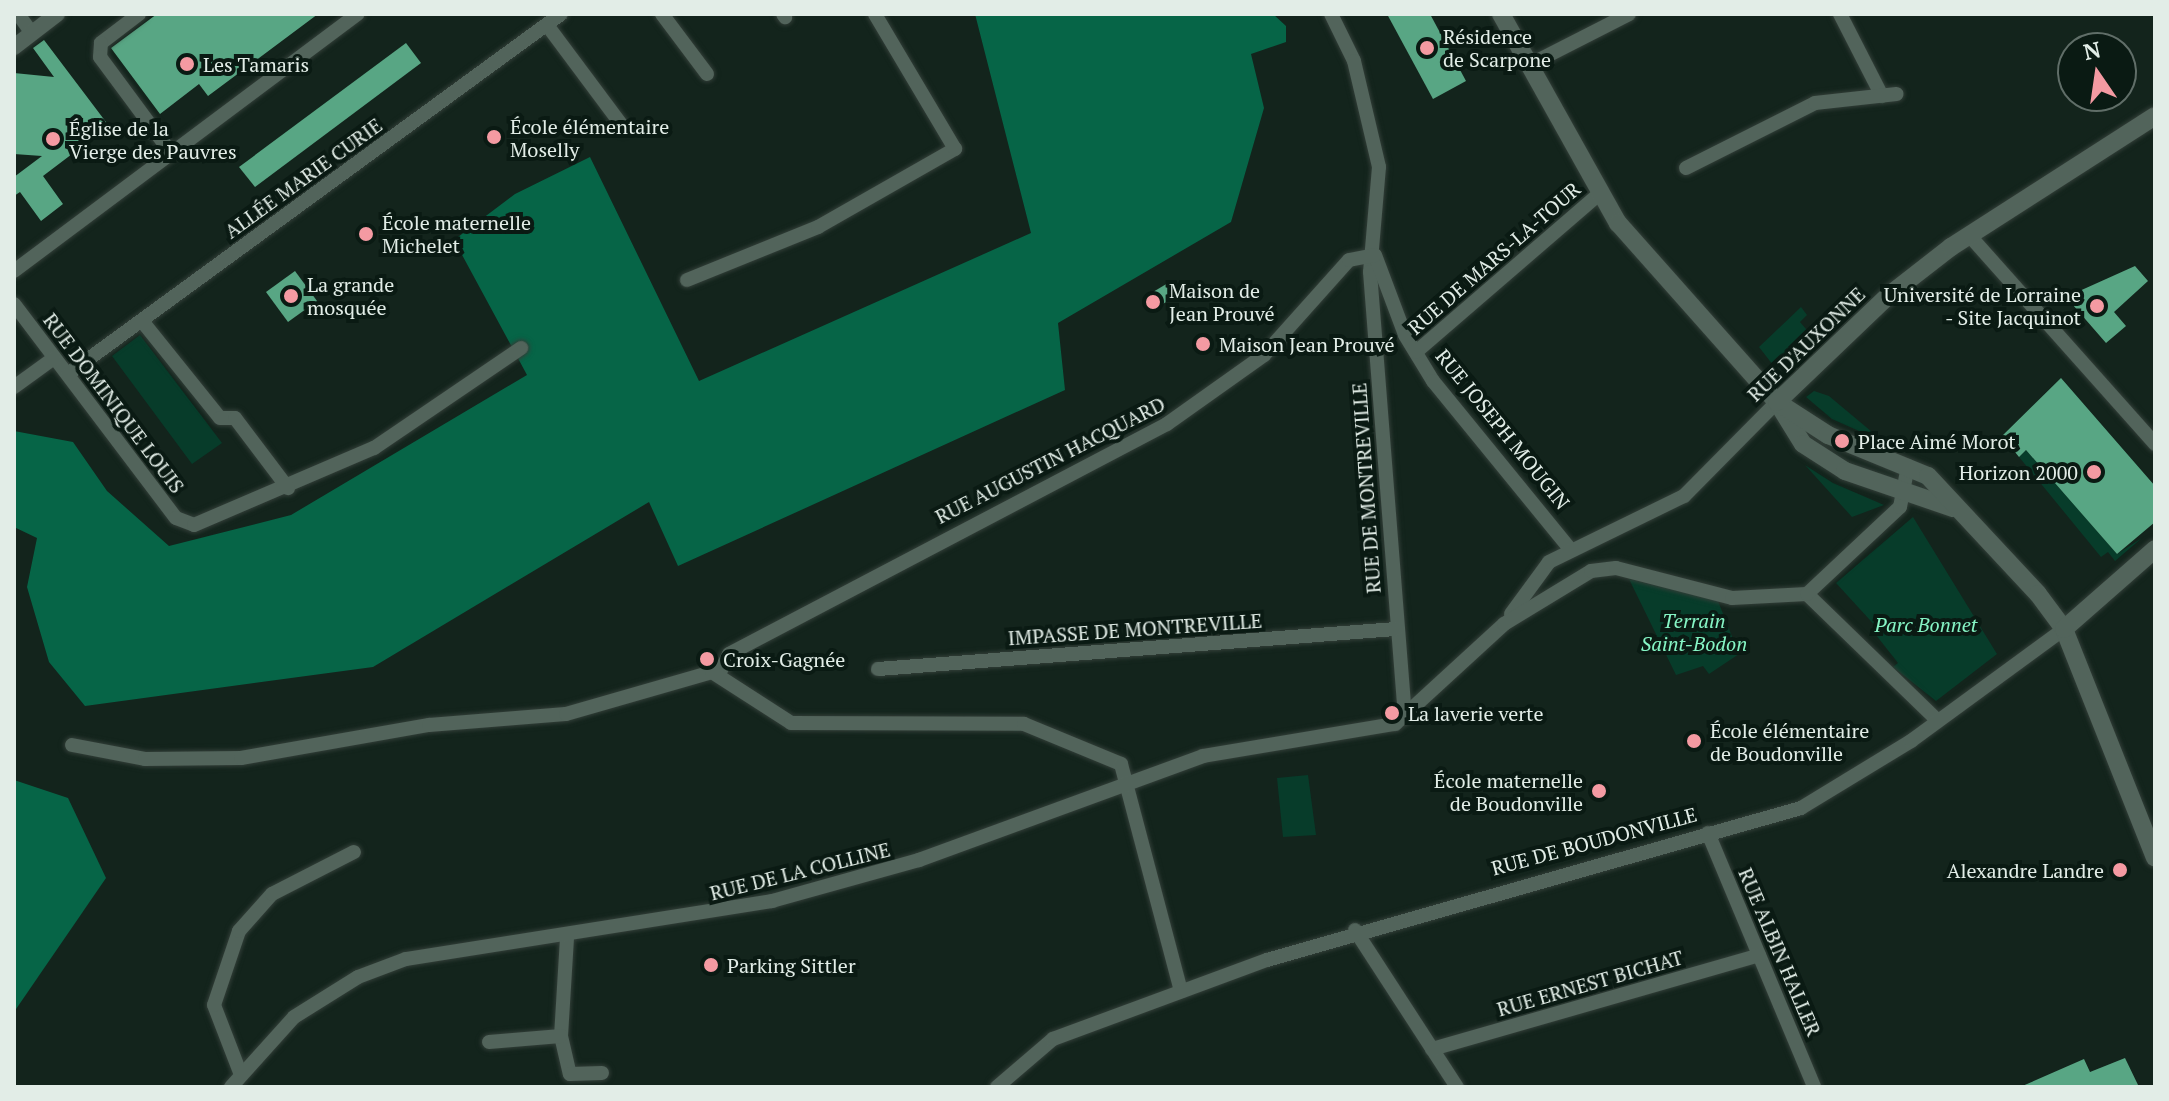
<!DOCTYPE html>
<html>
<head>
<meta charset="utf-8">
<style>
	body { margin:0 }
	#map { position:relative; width:2169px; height:1101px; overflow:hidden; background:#13241c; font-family:"PT Serif",serif }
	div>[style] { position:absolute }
	.green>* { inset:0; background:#073c2a }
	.forest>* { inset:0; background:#066547 }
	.building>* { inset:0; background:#58a684 }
	.roads { filter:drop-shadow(0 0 2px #323e38) drop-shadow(0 0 2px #323e38) }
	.minor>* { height:14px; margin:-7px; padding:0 7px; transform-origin:7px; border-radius:7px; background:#52645b }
	.tertiary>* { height:16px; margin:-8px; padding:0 8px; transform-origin:8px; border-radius:8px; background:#52645b }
	.secondary>* { height:18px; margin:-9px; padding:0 9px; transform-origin:9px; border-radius:9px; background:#52645b }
	.dots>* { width:22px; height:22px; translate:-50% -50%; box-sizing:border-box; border:4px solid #0a1a13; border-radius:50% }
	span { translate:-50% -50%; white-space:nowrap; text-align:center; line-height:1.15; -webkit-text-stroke:8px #0a1a13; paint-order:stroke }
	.poi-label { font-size:20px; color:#e2ede7 }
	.left { translate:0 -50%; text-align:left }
	.right { translate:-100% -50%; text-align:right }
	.street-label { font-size:20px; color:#e2ede7 }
	.park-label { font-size:20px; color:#86f5c5; font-style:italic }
	.frame { position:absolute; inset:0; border:16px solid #e2ede7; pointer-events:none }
	.north { position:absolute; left:2057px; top:32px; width:80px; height:80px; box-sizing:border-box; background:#0a1a13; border:2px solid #606e68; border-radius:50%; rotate:347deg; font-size:22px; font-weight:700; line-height:32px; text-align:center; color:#e2ede7 }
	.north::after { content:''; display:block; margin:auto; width:28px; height:36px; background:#f49aa2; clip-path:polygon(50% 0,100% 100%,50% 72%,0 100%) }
</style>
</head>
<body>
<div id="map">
	<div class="green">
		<i style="clip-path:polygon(1801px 307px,1807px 315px,1800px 322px,1812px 336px,1823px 334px,1794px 364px,1773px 365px,1759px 347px)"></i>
		<i style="clip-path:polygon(140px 335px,222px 443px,192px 464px,112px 356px)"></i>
		<i style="clip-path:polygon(1814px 391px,1829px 396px,1884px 442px,1832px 419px,1806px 397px)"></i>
		<i style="clip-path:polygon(2026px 450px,2117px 554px,2142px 538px,2115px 561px,2108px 552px,2101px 557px,2019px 457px)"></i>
		<i style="clip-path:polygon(1805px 465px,1833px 483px,1884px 505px,1852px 517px)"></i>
		<i style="clip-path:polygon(1913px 517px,1997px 654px,1936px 701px,1893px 667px,1898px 663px,1876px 635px,1880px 631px,1836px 583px)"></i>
		<i style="clip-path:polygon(1629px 579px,1718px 601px,1739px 654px,1709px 674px,1703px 666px,1676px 675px)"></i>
		<i style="clip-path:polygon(1308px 775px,1316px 835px,1283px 837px,1277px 778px)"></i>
	</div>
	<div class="forest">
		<i style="clip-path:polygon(975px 14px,1273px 14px,1286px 26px,1286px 42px,1251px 54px,1264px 108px,1231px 222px,1058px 323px,1065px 390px,678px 566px,649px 502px,373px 667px,85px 706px,49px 662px,27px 587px,37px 538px,14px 527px,14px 431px,73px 442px,107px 491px,169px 546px,291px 515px,527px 375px,454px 240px,515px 194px,590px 157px,699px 381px,1031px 233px)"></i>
		<i style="clip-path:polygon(14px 780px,68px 798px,106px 878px,14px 1012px)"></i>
	</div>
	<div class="building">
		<i style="clip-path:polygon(157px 14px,318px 14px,208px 96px,199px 84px,160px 114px,111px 48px)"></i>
		<i style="clip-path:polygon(1387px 14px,1430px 14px,1466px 81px,1433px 99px)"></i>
		<i style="clip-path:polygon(44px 40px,109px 126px,43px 176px,63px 204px,41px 221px,20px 192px,14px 196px,14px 177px,42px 156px,14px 154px,14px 73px,54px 77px,33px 48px)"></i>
		<i style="clip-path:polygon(406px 43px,421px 63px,255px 187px,239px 167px)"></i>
		<i style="clip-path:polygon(2135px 266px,2148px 281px,2114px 312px,2126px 326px,2106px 343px,2066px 297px)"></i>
		<i style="clip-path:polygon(295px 271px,317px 301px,288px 322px,266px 292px)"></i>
		<i style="clip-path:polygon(1173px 280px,1180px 292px,1156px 309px,1148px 295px)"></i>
		<i style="clip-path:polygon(2061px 378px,2155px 486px,2155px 522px,2117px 554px,2026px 450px,2019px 457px,2002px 436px)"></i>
		<i style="clip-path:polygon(2125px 1058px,2139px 1087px,2020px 1087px,2084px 1059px,2090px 1072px)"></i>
	</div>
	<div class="roads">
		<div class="minor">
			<i style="left:18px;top:14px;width:24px;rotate:54deg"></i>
			<i style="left:139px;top:14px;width:48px;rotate:142.7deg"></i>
			<i style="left:101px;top:43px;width:14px;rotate:94deg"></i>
			<i style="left:100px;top:57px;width:119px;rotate:53.5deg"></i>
			<i style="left:662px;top:14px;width:75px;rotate:53.1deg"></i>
			<i style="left:783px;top:14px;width:4px;rotate:56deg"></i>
			<i style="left:1331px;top:14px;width:52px;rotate:63.9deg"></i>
			<i style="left:1354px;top:61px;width:109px;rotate:76.7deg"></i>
			<i style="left:1379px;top:167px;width:105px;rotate:94.9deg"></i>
			<i style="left:1370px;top:272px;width:447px;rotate:85.5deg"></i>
			<i style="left:1840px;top:14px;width:92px;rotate:62.9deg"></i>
			<i style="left:547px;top:25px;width:127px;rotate:53.3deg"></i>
			<i style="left:1529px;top:65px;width:112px;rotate:-27deg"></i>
			<i style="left:1686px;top:168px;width:144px;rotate:-26.7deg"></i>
			<i style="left:1815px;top:103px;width:82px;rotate:-6.3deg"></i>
			<i style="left:1969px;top:235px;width:280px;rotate:48.3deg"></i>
			<i style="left:1375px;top:255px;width:85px;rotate:69.4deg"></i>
			<i style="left:1405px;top:335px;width:54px;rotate:58.7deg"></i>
			<i style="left:1433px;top:381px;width:217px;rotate:50.8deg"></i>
			<i style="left:14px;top:271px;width:429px;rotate:-36.8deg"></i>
			<i style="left:687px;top:280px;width:141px;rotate:-22deg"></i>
			<i style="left:818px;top:227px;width:158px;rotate:-29.7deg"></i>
			<i style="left:955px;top:149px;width:157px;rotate:-120.7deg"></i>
			<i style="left:14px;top:304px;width:268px;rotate:52.9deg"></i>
			<i style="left:176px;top:518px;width:19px;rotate:21deg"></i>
			<i style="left:194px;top:525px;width:196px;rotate:-23.2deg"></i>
			<i style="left:374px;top:448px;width:178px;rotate:-34.2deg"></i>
			<i style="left:142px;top:321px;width:124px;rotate:51.2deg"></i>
			<i style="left:220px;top:418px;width:15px"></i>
			<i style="left:235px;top:418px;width:88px;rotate:52.9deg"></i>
			<i style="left:1416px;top:352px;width:242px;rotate:-40.8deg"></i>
			<i style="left:68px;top:374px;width:610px;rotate:-36.14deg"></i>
			<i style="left:14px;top:387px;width:49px;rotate:-35.9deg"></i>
			<i style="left:1807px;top:594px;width:182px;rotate:44.1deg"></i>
			<i style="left:1511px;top:614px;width:64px;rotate:-53.8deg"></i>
			<i style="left:1549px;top:562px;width:150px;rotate:-26.1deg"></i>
			<i style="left:1684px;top:496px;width:132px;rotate:-45.3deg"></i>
			<i style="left:878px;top:669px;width:520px;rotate:-4.42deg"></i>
			<i style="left:720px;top:672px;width:20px;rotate:-63deg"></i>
			<i style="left:729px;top:654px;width:495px;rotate:-27.7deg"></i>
			<i style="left:1167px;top:424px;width:119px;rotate:-35.4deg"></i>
			<i style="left:1264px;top:355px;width:127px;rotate:-48.2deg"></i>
			<i style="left:1349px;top:260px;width:26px;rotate:-11deg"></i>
			<i style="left:72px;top:745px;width:74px;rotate:10.9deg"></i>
			<i style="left:145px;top:759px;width:96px;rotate:-0.6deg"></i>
			<i style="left:241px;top:758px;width:191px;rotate:-10deg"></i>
			<i style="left:429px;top:725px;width:137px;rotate:-4.6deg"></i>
			<i style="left:566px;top:714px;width:152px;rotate:-16deg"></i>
			<i style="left:712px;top:672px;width:94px;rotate:32.8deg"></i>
			<i style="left:791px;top:723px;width:233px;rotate:0.2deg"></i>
			<i style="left:1024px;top:724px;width:105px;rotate:22.4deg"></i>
			<i style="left:1121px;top:764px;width:235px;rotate:75.2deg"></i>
			<i style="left:1708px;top:833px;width:275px;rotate:67.3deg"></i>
			<i style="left:1355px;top:930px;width:187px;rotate:57deg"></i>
			<i style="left:567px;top:938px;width:98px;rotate:93.5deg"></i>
			<i style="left:561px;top:1036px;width:39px;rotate:77deg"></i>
			<i style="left:570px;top:1074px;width:32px;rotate:-2deg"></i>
			<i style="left:489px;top:1042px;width:72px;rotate:-4.8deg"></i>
			<i style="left:1432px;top:1049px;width:340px;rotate:-16deg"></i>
			<i style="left:241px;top:1075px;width:75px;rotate:-111.1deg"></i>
			<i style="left:214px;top:1005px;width:78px;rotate:-71.3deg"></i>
			<i style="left:239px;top:931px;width:50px;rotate:-48.3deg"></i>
			<i style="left:272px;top:894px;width:92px;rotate:-27.1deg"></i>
			<i style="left:231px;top:1087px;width:94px;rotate:-48deg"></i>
			<i style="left:294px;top:1017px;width:75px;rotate:-32deg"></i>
			<i style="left:358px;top:977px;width:51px;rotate:-20.6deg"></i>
			<i style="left:406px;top:959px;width:371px;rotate:-9deg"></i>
			<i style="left:772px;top:901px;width:153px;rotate:-15.6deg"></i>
			<i style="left:919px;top:860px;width:302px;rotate:-20.1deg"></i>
			<i style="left:1203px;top:756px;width:195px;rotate:-9.5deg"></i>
			<i style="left:1395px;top:724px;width:148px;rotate:-42.5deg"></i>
			<i style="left:1504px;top:624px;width:102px;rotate:-31.3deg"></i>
			<i style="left:1591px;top:571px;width:25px;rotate:-7deg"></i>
			<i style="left:1616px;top:568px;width:120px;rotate:14.5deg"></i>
			<i style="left:1732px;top:598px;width:75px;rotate:-3.1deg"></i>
			<i style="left:1807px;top:594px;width:127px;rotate:-43.1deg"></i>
			<i style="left:1900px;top:507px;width:42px;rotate:-79deg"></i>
			<i style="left:997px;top:1087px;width:74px;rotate:-40.6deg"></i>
			<i style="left:1053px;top:1039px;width:228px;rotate:-20.3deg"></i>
			<i style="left:1267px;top:960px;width:555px;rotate:-15.89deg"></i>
			<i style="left:1801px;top:808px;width:129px;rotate:-31.3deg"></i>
			<i style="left:1911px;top:741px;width:190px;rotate:-36.2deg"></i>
		</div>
		<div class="tertiary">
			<i style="left:14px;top:47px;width:54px;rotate:-37.5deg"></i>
		</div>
		<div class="secondary">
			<i style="left:1501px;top:14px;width:240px;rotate:60.8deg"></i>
			<i style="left:1618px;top:223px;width:239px;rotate:48.4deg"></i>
			<i style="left:1777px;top:402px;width:49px;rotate:58.2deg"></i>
			<i style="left:1803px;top:444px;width:50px;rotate:32.7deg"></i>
			<i style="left:1845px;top:471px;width:114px;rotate:18.9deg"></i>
			<i style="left:1777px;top:402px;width:61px;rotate:32.9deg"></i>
			<i style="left:1828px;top:435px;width:108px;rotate:22.3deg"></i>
			<i style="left:1928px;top:476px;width:161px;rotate:47deg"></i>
			<i style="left:2038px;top:594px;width:44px;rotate:53.4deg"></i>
			<i style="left:2064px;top:629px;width:246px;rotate:68.3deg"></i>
			<i style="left:1777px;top:402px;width:153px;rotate:-43.7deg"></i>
			<i style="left:1888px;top:296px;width:80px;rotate:-37.9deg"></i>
			<i style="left:1951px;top:247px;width:242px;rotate:-32.7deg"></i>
			<i style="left:2064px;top:629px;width:121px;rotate:-41.3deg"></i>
		</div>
	</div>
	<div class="dots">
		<i style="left:1427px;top:48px;background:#f49aa2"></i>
		<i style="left:187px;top:64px;background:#f49aa2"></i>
		<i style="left:494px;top:137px;background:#f49aa2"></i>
		<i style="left:53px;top:139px;background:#f49aa2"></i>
		<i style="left:366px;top:234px;background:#f49aa2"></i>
		<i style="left:291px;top:296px;background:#f49aa2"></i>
		<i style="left:1153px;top:302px;background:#f49aa2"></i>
		<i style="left:2097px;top:306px;background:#f49aa2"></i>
		<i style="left:1203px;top:344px;background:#f49aa2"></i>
		<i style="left:1842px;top:441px;background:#f49aa2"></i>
		<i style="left:2094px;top:472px;background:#f49aa2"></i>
		<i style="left:707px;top:659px;background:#f49aa2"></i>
		<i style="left:1392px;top:713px;background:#f49aa2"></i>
		<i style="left:1694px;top:741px;background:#f49aa2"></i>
		<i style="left:1599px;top:791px;background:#f49aa2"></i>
		<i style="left:2120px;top:870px;background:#f49aa2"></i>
		<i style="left:711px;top:965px;background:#f49aa2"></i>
	</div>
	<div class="poi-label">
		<span class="left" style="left:1443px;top:48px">Résidence<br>de Scarpone</span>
		<span class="left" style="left:203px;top:64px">Les Tamaris</span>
		<span class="left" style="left:510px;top:138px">École élémentaire<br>Moselly</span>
		<span class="left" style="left:69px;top:140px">Église de la<br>Vierge des Pauvres</span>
		<span class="left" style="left:382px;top:234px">École maternelle<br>Michelet</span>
		<span class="left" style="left:307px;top:296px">La grande<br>mosquée</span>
		<span class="left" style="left:1169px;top:302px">Maison de<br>Jean Prouvé</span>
		<span class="right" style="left:2081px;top:306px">Université de Lorraine<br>- Site Jacquinot</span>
		<span class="left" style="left:1219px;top:344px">Maison Jean Prouvé</span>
		<span class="left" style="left:1858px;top:441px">Place Aimé Morot</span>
		<span class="right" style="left:2078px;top:472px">Horizon 2000</span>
		<span class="left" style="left:723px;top:659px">Croix-Gagnée</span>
		<span class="left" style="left:1408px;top:713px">La laverie verte</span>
		<span class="left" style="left:1710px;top:742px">École élémentaire<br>de Boudonville</span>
		<span class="right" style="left:1583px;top:792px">École maternelle<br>de Boudonville</span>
		<span class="right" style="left:2104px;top:870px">Alexandre Landre</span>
		<span class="left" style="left:727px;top:965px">Parking Sittler</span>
	</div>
	<div class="street-label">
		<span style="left:303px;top:178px;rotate:-36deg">ALLÉE MARIE CURIE</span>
		<span style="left:1494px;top:258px;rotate:-41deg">RUE DE MARS-LA-TOUR</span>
		<span style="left:1806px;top:344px;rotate:-44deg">RUE D'AUXONNE</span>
		<span style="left:114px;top:403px;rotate:53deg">RUE DOMINIQUE LOUIS</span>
		<span style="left:1503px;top:429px;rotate:51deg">RUE JOSEPH MOUGIN</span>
		<span style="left:1050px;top:460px;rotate:-27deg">RUE AUGUSTIN HACQUARD</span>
		<span style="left:1366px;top:488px;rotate:-94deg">RUE DE MONTREVILLE</span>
		<span style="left:1135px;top:629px;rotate:-4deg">IMPASSE DE MONTREVILLE</span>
		<span style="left:1594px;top:841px;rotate:-15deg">RUE DE BOUDONVILLE</span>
		<span style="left:800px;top:871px;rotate:-14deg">RUE DE LA COLLINE</span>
		<span style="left:1780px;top:952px;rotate:67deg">RUE ALBIN HALLER</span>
		<span style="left:1590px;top:983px;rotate:-16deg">RUE ERNEST BICHAT</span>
	</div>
	<div class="park-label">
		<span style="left:1694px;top:632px">Terrain<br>Saint-Bodon</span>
		<span style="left:1926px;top:624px">Parc Bonnet</span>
	</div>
	<div class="frame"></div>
	<div class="north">N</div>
</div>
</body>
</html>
